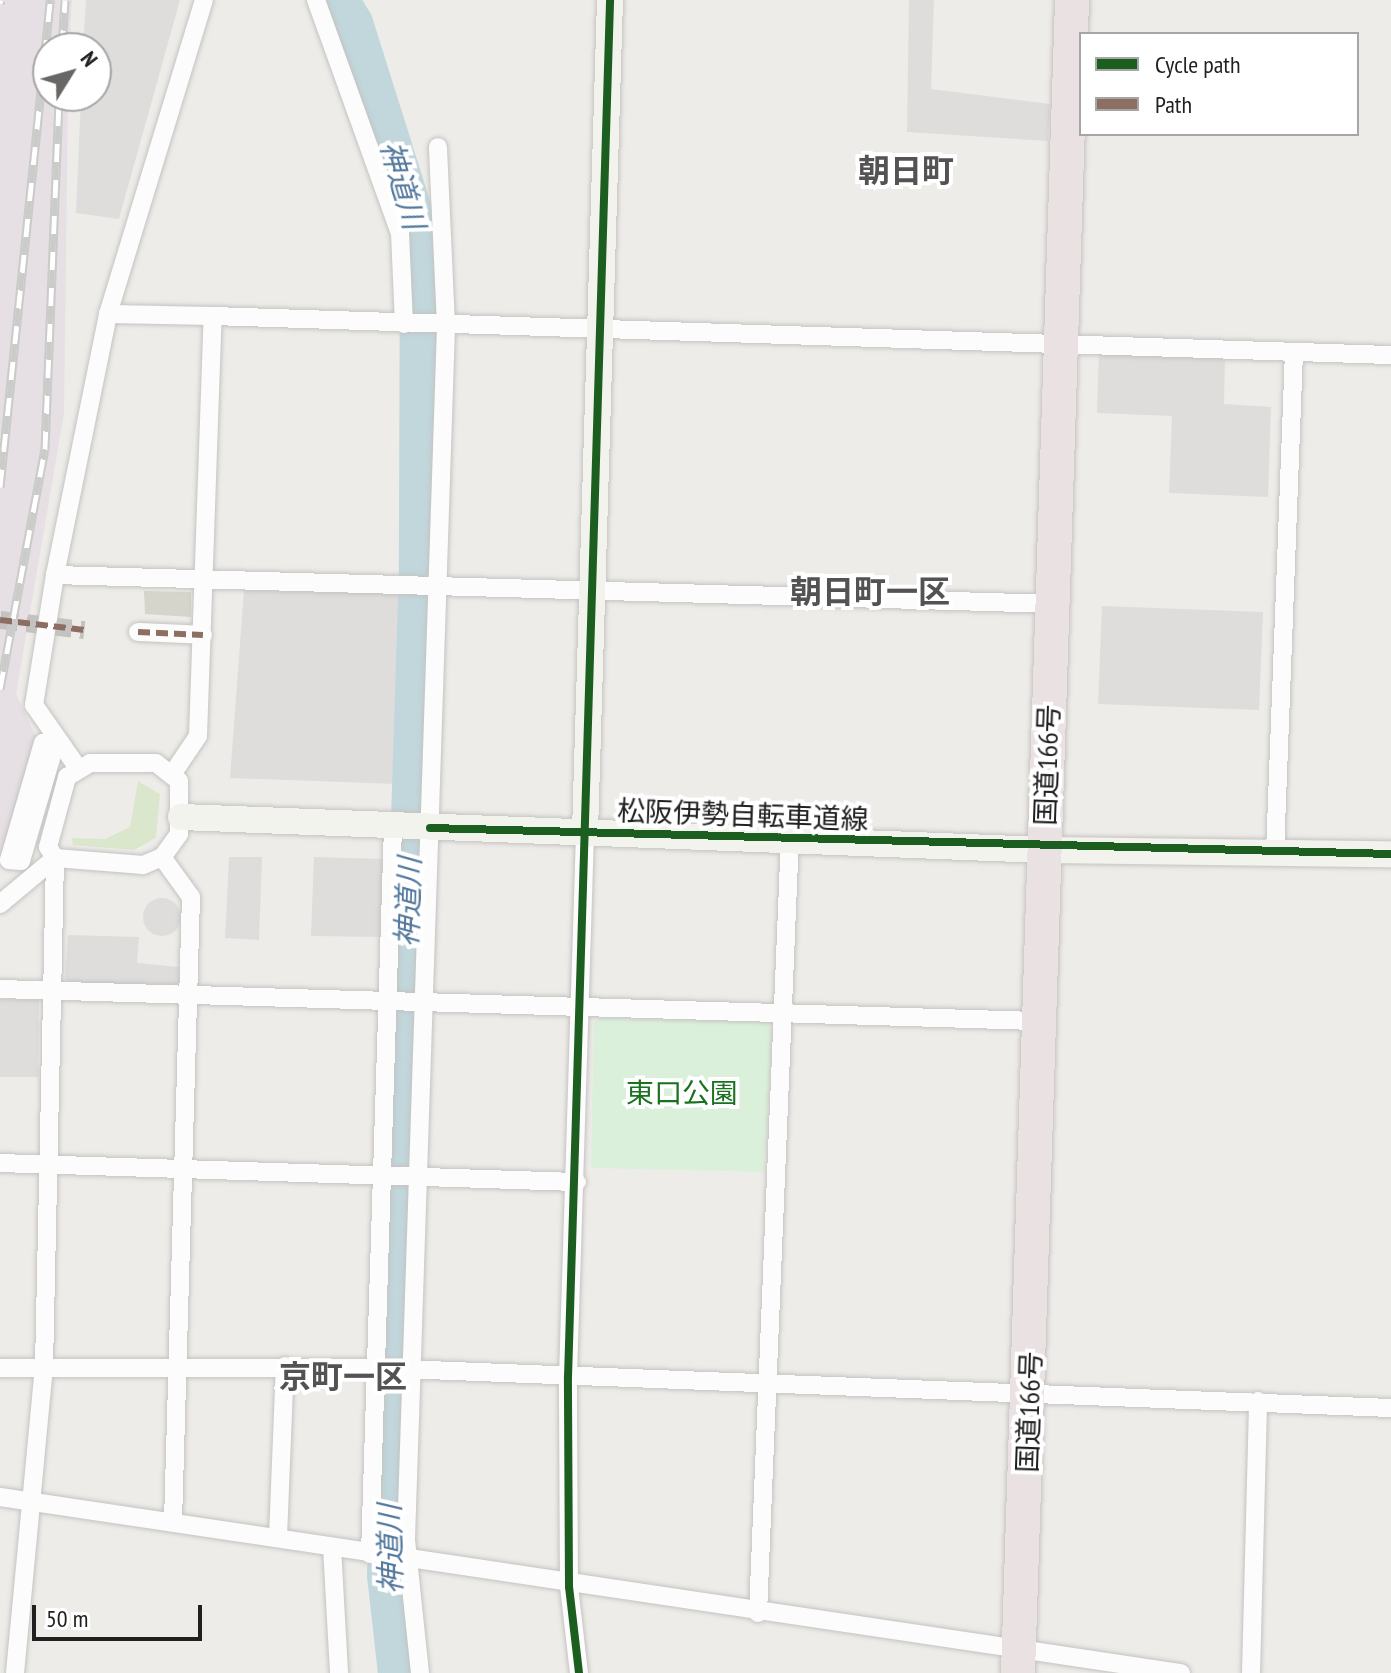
<!DOCTYPE html>
<html>
<head>
<meta charset="utf-8">
<style>
	body { margin:0 }
	#map { position:relative; width:1391px; height:1673px; overflow:hidden; background:#eeece9; font-family:"PT Sans Narrow","Noto Sans JP",sans-serif }
	div>[style] { position:absolute }
	.industrial>* { inset:0; background:#e6dfe3 }
	.construction>* { inset:0; background:#d6d5cc }
	.grass>* { inset:0; background:#dbe7cc }
	.park>* { inset:0; background:#dbf0da }
	.parking>* { inset:0; background:#dedddc }
	.round { border-radius:50% }
	.river>* { height:40px; margin:-20px; padding:0 20px; transform-origin:20px; border-radius:20px; background:#c1d7dc }
	.street-tunnel>* { height:18px; margin-top:-9px; transform-origin:0; background:repeating-linear-gradient(90deg,#c5c3c1 0 18px,transparent 0 27px) }
	.roads { filter:drop-shadow(0 0 2px #c4c3c1) drop-shadow(0 0 2px #c4c3c1) }
	.street>* { height:18px; margin:-9px; padding:0 9px; transform-origin:9px; border-radius:9px; background:#fcfcfc }
	.secondary>* { height:26px; margin:-13px; padding:0 13px; transform-origin:13px; border-radius:13px; background:#f2f3ec }
	.highway>* { height:34px; margin:-17px; padding:0 17px; transform-origin:17px; border-radius:17px; background:#eae1e2 }
	.rail>* { height:9px; margin-top:-4.5px; transform-origin:0; background:repeating-linear-gradient(90deg,#fff 0 18px,#cbcbca 0 36px); box-sizing:border-box; border-block:2px solid #cbcbca }
	.quiet>* { height:6px; margin-top:-3px; transform-origin:0; background:repeating-linear-gradient(90deg,#8d6e63 0 12px,transparent 0 18px) }
	.cycleway>* { height:8px; margin:-4px; padding:0 4px; transform-origin:4px; border-radius:4px; background:#1b5e20 }
	span { translate:-50% -50%; white-space:nowrap; text-align:center; line-height:1.15; -webkit-text-stroke:8px #fff; paint-order:stroke }
	.street-label { font-size:28px; color:#202020 }
	.park-label { font-size:28px; color:#1a7221 }
	.water-label { font-size:30px; color:#54799d; font-style:italic }
	.quarter-label { font-size:32px; color:#535353; font-weight:700 }
	.legend { position:absolute; left:1079px; top:32px; width:280px; height:104px; box-sizing:border-box; background:#fff; border:2px solid #a6a6a6; margin:0; padding:10px 14px; list-style:none; font-size:24px; color:#202020 }
	.legend li { display:flex; align-items:center; gap:16px; height:40px }
	.legend b { width:40px; border:2px solid #a6a6a6 }
	.north { position:absolute; left:32px; top:32px; width:80px; height:80px; box-sizing:border-box; background:#fff; border:2px solid #a6a6a6; border-radius:50%; rotate:53deg; font-size:22px; font-weight:700; line-height:32px; text-align:center; color:#202020 }
	.north::after { content:''; display:block; margin:auto; width:28px; height:36px; background:#686766; clip-path:polygon(50% 0,100% 100%,50% 72%,0 100%) }
	.scale { position:absolute; left:32px; top:1605px; width:170px; height:36px; box-sizing:border-box; border:4px solid #202020; border-top:0; padding-left:10px; font-size:24px; line-height:28px; white-space:nowrap; color:#202020; -webkit-text-stroke:6px #fff; paint-order:stroke }
</style>
</head>
<body>
<div id="map">
	<div class="industrial">
		<i style="clip-path:polygon(0 0,72px 0,69px 48px,48px 48px,48px 96px,68px 96px,64px 413px,16px 694px,36px 737px,0 863px)"></i>
	</div>
	<div class="construction">
		<i style="clip-path:polygon(144px 591px,191px 592px,191px 617px,145px 614px)"></i>
	</div>
	<div class="grass">
		<i style="clip-path:polygon(138px 781px,160px 794px,156px 838px,134px 850px,73px 845px,72px 838px,105px 839px,130px 827px)"></i>
	</div>
	<div class="park">
		<i style="clip-path:polygon(605px 1013px,763px 1020px,773px 1031px,764px 1172px,591px 1168px,594px 1022px)"></i>
	</div>
	<div class="parking">
		<i style="clip-path:polygon(86px 0,180px 0,119px 219px,76px 213px,81px 96px,96px 96px,96px 48px,83px 48px)"></i>
		<i style="clip-path:polygon(909px 0,934px 0,931px 89px,1050px 104px,1048px 141px,907px 132px)"></i>
		<i style="clip-path:polygon(1099px 351px,1225px 356px,1224px 404px,1271px 407px,1268px 497px,1169px 493px,1172px 416px,1097px 413px)"></i>
		<i style="clip-path:polygon(244px 590px,401px 592px,396px 784px,230px 778px)"></i>
		<i style="clip-path:polygon(1102px 606px,1263px 612px,1259px 710px,1098px 704px)"></i>
		<i style="clip-path:polygon(229px 857px,262px 857px,259px 940px,225px 938px)"></i>
		<i style="clip-path:polygon(314px 857px,386px 859px,381px 937px,311px 936px)"></i>
		<i class="round" style="left:143px;top:898px;width:38px;height:38px"></i>
		<i style="clip-path:polygon(68px 935px,139px 937px,137px 963px,179px 967px,179px 985px,75px 984px,65px 979px)"></i>
		<i style="clip-path:polygon(0 999px,39px 1000px,38px 1077px,0 1077px)"></i>
	</div>
	<div class="river">
		<i style="left:339px;top:0;width:27px;rotate:59deg"></i>
		<i style="left:353px;top:23px;width:222px;rotate:72.5deg"></i>
		<i style="left:420px;top:235px;width:333px;rotate:90.2deg"></i>
		<i style="left:419px;top:568px;width:1008px;rotate:91.82deg"></i>
		<i style="left:387px;top:1575px;width:99px;rotate:83.6deg"></i>
	</div>
	<div class="street-tunnel">
		<i style="left:0;top:620px;width:85px;rotate:6.8deg"></i>
	</div>
	<div class="roads">
		<div class="street">
			<i style="left:316px;top:0;width:248px;rotate:70.2deg"></i>
			<i style="left:400px;top:233px;width:91px;rotate:87.5deg"></i>
			<i style="left:108px;top:314px;width:105px;rotate:1.1deg"></i>
			<i style="left:55px;top:575px;width:999px;rotate:1.66deg"></i>
			<i style="left:138px;top:632px;width:65px;rotate:2.6deg"></i>
			<i style="left:43px;top:743px;width:15px;rotate:53deg"></i>
			<i style="left:52px;top:755px;width:110px;rotate:106.3deg"></i>
			<i style="left:21px;top:861px;width:12px;rotate:-175deg"></i>
			<i style="left:9px;top:860px;width:122px;rotate:-73.8deg"></i>
			<i style="left:90px;top:763px;width:66px"></i>
			<i style="left:156px;top:763px;width:29px;rotate:38deg"></i>
			<i style="left:179px;top:781px;width:53px;rotate:90deg"></i>
			<i style="left:179px;top:834px;width:29px;rotate:126deg"></i>
			<i style="left:162px;top:857px;width:21px;rotate:157deg"></i>
			<i style="left:143px;top:865px;width:88px;rotate:-175.5deg"></i>
			<i style="left:55px;top:858px;width:13px;rotate:-122deg"></i>
			<i style="left:48px;top:847px;width:73px;rotate:-74.8deg"></i>
			<i style="left:67px;top:777px;width:27px;rotate:-31deg"></i>
			<i style="left:78px;top:768px;width:77px;rotate:-124.9deg"></i>
			<i style="left:34px;top:705px;width:132px;rotate:-80.8deg"></i>
			<i style="left:55px;top:575px;width:266px;rotate:-78.5deg"></i>
			<i style="left:108px;top:314px;width:328px;rotate:-73deg"></i>
			<i style="left:173px;top:773px;width:45px;rotate:-56deg"></i>
			<i style="left:198px;top:736px;width:420px;rotate:-88deg"></i>
			<i style="left:213px;top:316px;width:1179px;rotate:1.9deg"></i>
			<i style="left:1275px;top:853px;width:501px;rotate:-87.83deg"></i>
			<i style="left:162px;top:857px;width:49px;rotate:54.1deg"></i>
			<i style="left:191px;top:897px;width:625px;rotate:91.65deg"></i>
			<i style="left:0;top:904px;width:72px;rotate:-39.9deg"></i>
			<i style="left:0;top:989px;width:1038px;rotate:1.77deg"></i>
			<i style="left:0;top:1163px;width:577px;rotate:1.89deg"></i>
			<i style="left:0;top:1368px;width:377px"></i>
			<i style="left:377px;top:1368px;width:1015px;rotate:2.26deg"></i>
			<i style="left:0;top:1497px;width:1194px;rotate:8.48deg"></i>
			<i style="left:278px;top:1537px;width:171px;rotate:-87.7deg"></i>
			<i style="left:332px;top:1547px;width:126px;rotate:86.8deg"></i>
			<i style="left:370px;top:1554px;width:728px;rotate:-88.19deg"></i>
			<i style="left:758px;top:1613px;width:776px;rotate:-87.64deg"></i>
			<i style="left:15px;top:1673px;width:307px;rotate:-84.6deg"></i>
			<i style="left:44px;top:1367px;width:509px;rotate:-88.76deg"></i>
			<i style="left:420px;top:1673px;width:135px;rotate:-96deg"></i>
			<i style="left:406px;top:1539px;width:1215px;rotate:-88.11deg"></i>
			<i style="left:446px;top:325px;width:178px;rotate:-92.6deg"></i>
			<i style="left:579px;top:1673px;width:87px;rotate:-96.6deg"></i>
			<i style="left:569px;top:1587px;width:210px;rotate:-90.3deg"></i>
			<i style="left:568px;top:1377px;width:545px;rotate:-88.21deg"></i>
			<i style="left:1251px;top:1673px;width:272px;rotate:-88.5deg"></i>
		</div>
		<div class="secondary">
			<i style="left:181px;top:817px;width:864px;rotate:2.19deg"></i>
			<i style="left:1044px;top:850px;width:347px;rotate:0.7deg"></i>
			<i style="left:585px;top:832px;width:832px;rotate:-88.28deg"></i>
		</div>
		<div class="highway">
			<i style="left:1018px;top:1673px;width:1674px;rotate:-88.15deg"></i>
		</div>
	</div>
	<div class="rail">
		<i style="left:0;top:3px;width:3px;rotate:-72deg"></i>
		<i style="left:62px;top:48px;width:48px;rotate:-86.4deg"></i>
		<i style="left:0;top:487px;width:490px;rotate:-84.1deg"></i>
		<i style="left:0;top:689px;width:244px;rotate:-79.4deg"></i>
		<i style="left:45px;top:449px;width:353px;rotate:-87.7deg"></i>
	</div>
	<div class="quiet">
		<i style="left:0;top:620px;width:85px;rotate:6.8deg"></i>
		<i style="left:138px;top:632px;width:65px;rotate:2.6deg"></i>
	</div>
	<div class="cycleway">
		<i style="left:430px;top:828px;width:961px;rotate:1.55deg"></i>
		<i style="left:579px;top:1673px;width:87px;rotate:-96.6deg"></i>
		<i style="left:569px;top:1587px;width:210px;rotate:-90.3deg"></i>
		<i style="left:568px;top:1377px;width:1378px;rotate:-88.25deg"></i>
	</div>
	<div class="street-label">
		<span style="left:1047px;top:765px;rotate:-88deg">国道166号</span>
		<span style="left:743px;top:815px;rotate:2deg">松阪伊勢自転車道線</span>
		<span style="left:1029px;top:1412px;rotate:-88deg">国道166号</span>
	</div>
	<div class="park-label">
		<span style="left:682px;top:1093px">東口公園</span>
	</div>
	<div class="water-label">
		<span style="left:403px;top:185px;rotate:74deg">神道川</span>
		<span style="left:408px;top:902px;rotate:-88deg">神道川</span>
		<span style="left:390px;top:1549px;rotate:-91deg">神道川</span>
	</div>
	<div class="quarter-label">
		<span style="left:906px;top:170px">朝日町</span>
		<span style="left:870px;top:591px">朝日町一区</span>
		<span style="left:343px;top:1376px">京町一区</span>
	</div>
	<ul class="legend">
	<li><b style="height:10px;background:#1b5e20"></b>Cycle path</li>
	<li><b style="height:10px;background:#8d6e63"></b>Path</li>
	</ul>
	<div class="north">N</div>
	<div class="scale">50 m</div>
</div>
</body>
</html>
